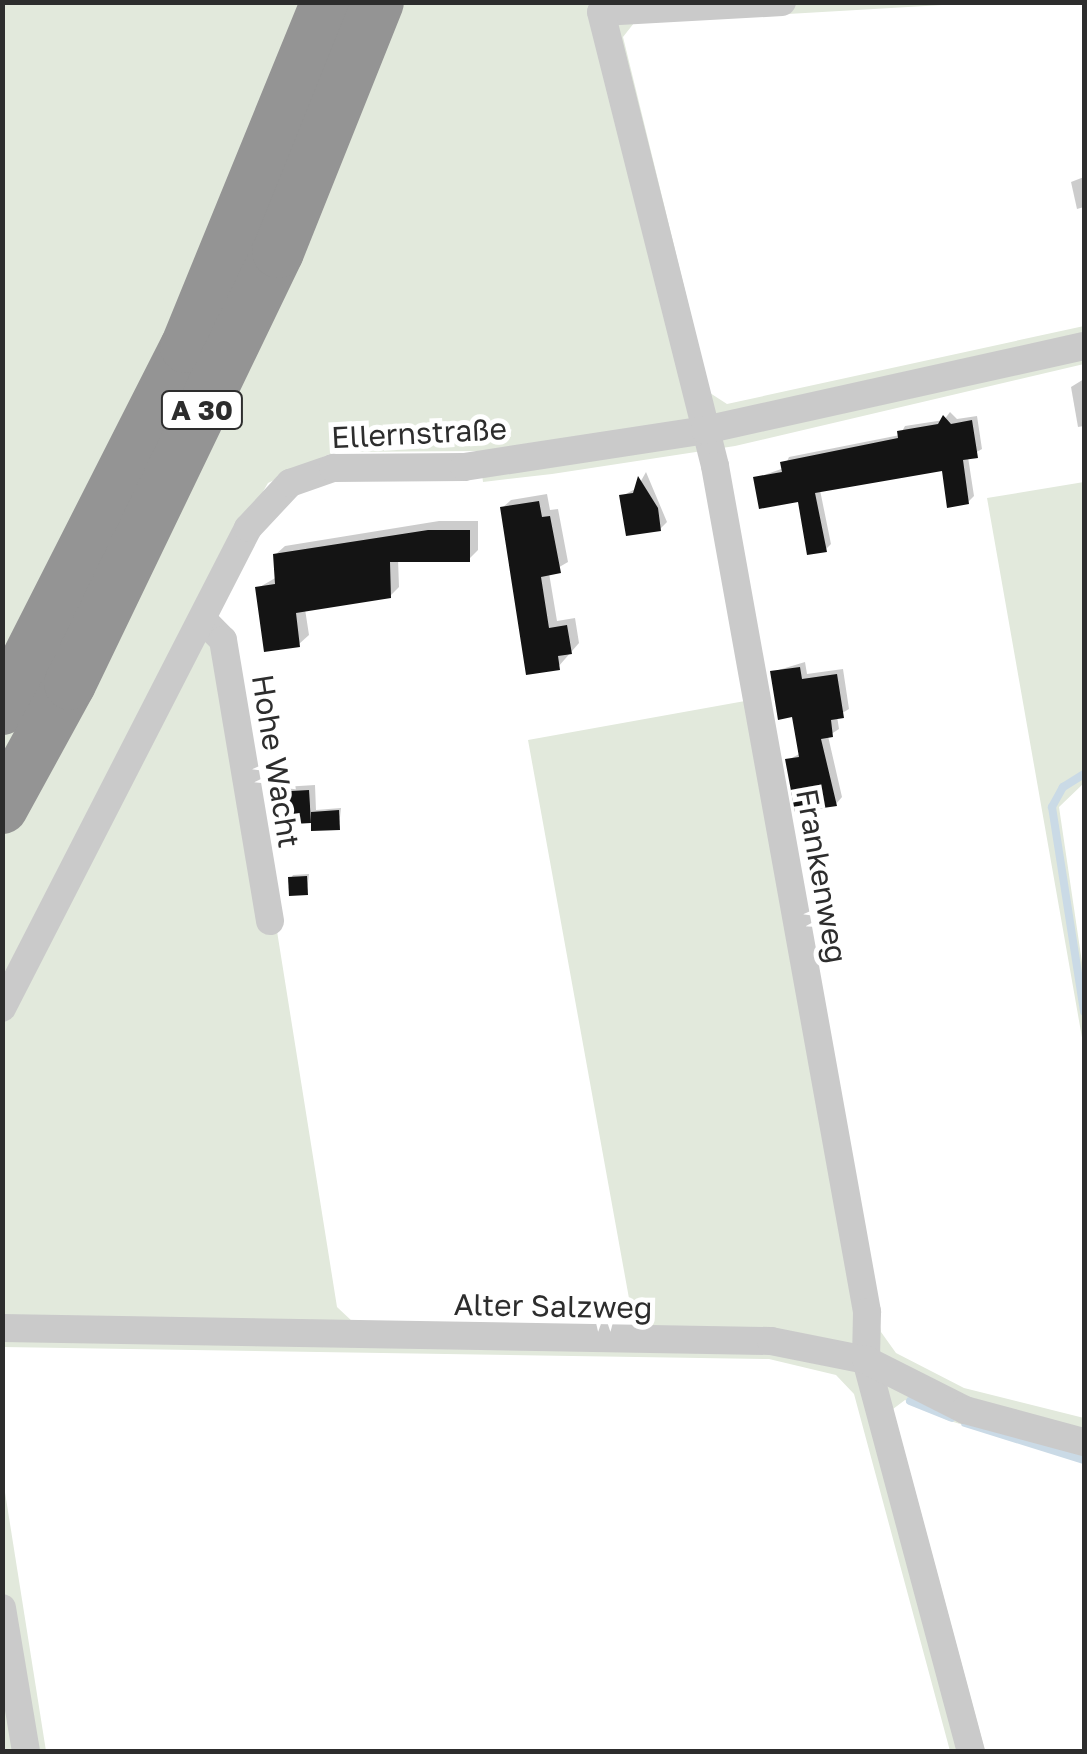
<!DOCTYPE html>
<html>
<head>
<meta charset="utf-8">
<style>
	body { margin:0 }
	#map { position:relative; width:1087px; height:1754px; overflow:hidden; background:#fff; font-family:"Golos Text",sans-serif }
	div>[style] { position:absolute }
	.green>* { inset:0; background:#e2e9dc }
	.shadow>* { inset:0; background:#0003 }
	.stream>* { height:8px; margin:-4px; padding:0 4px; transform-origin:4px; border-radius:4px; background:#cadae6 }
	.building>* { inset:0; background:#141414 }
	.street>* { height:28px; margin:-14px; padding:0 14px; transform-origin:14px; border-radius:14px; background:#cacaca }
	.highway>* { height:52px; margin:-26px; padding:0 26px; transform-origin:26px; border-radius:26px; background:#949494 }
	span { translate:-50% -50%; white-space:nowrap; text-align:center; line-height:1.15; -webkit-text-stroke:10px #fff; paint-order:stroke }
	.shield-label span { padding:2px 8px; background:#fff; border:2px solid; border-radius:8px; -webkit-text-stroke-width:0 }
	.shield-label { font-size:28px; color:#2d2d2d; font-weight:700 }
	.street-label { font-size:30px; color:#2d2d2d }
	.frame { position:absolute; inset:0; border:5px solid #2d2d2d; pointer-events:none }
</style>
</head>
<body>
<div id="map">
	<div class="green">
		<i style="clip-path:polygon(3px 3px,977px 3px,634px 23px,623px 37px,710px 393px,727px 404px,1084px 326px,1084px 364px,735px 446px,552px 474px,483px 482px,479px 451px,334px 452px,268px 483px,193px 611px,239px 693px,337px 1307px,354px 1323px,634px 1326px,528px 740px,745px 701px,797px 867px,881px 1332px,896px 1353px,964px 1388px,1084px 1418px,1084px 1462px,947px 1420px,905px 1400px,893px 1409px,985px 1751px,950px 1751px,854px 1394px,836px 1375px,769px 1359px,3px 1347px)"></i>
		<i style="clip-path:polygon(1084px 482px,1084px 783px,1059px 807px,1084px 976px,1084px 1049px,987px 498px)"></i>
		<i style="clip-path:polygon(2px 1481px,4px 1486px,46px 1751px,3px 1751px)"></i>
	</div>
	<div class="shadow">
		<i style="clip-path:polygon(1084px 177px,1084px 207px,1077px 209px,1071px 182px)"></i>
		<i style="clip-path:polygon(1084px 379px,1084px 426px,1078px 427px,1071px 387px)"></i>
		<i style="clip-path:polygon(950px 412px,957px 419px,977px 416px,982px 449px,968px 457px,974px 496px,968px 502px,944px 468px,820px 490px,831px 544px,826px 549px,800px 499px,756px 478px,784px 468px,789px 457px,900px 435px,905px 426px,944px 420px)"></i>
		<i style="clip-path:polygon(646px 472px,667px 522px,660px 529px,622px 496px,637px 488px)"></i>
		<i style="clip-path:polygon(547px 494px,550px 510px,558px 509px,568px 562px,549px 573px,557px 621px,575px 618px,579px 643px,558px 667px,502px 508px,511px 500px)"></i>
		<i style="clip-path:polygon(439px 521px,478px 521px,478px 550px,468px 560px,398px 559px,399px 587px,390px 596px,305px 609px,309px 635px,299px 644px,258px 588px,277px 577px,275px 555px,285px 546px)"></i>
		<i style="clip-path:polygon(805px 662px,807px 674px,843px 669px,849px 709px,837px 716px,839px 729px,828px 736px,842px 797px,836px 804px,788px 760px,801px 753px,794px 714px,772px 672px)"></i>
		<i style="clip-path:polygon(315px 785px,316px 810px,341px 808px,339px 827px,310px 821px,276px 793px,283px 787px)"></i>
		<i style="clip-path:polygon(309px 874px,307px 892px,291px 878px,293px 875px)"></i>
	</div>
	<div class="stream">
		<i style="left:1084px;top:774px;width:25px;rotate:148deg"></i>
		<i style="left:1063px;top:787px;width:23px;rotate:119deg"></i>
		<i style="left:1052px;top:807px;width:207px;rotate:81.1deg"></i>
		<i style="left:910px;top:1401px;width:45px;rotate:22deg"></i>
		<i style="left:965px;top:1423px;width:125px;rotate:17.3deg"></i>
	</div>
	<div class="building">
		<i style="clip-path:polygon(943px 415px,951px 424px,972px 420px,978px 458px,963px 460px,969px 504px,947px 508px,942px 471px,815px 493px,827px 552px,807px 555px,798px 502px,759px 509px,753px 477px,782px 472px,780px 462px,898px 438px,897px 431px,938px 424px)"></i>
		<i style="clip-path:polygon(638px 476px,658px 508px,661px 531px,626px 536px,619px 495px,633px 493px)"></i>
		<i style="clip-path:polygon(539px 501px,542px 517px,550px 516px,561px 573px,541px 577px,549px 628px,567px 625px,572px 654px,558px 656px,560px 670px,526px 675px,500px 507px)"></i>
		<i style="clip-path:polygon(428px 530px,470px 530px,470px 562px,390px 562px,391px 598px,296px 613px,300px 647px,264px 652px,255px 587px,275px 584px,273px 554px)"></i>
		<i style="clip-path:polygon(800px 667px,802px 679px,837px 674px,844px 718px,831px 720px,833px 737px,821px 739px,837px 806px,795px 812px,785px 759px,799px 757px,792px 717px,778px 720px,770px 671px)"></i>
		<i style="clip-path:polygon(309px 790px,311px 823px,276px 825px,274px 792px)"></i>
		<i style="clip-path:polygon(339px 810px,340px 830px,311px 831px,311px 812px)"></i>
		<i style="clip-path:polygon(307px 876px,308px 895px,289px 896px,288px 877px)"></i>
	</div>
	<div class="street">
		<i style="left:782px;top:2px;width:181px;rotate:176.8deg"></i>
		<i style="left:601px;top:12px;width:468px;rotate:75.9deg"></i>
		<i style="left:715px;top:466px;width:860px;rotate:79.81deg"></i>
		<i style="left:867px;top:1312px;width:48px;rotate:91.2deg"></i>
		<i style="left:866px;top:1360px;width:406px;rotate:75deg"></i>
		<i style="left:203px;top:620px;width:28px;rotate:45deg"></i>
		<i style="left:223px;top:640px;width:285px;rotate:80.5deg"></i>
		<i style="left:2px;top:1008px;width:539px;rotate:-62.86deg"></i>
		<i style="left:248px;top:528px;width:62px;rotate:-47deg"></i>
		<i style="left:290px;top:483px;width:46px;rotate:-19.2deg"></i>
		<i style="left:333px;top:468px;width:131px;rotate:-0.4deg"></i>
		<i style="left:464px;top:467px;width:244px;rotate:-8.7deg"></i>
		<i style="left:705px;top:430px;width:388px;rotate:-12.5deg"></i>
		<i style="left:2px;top:1328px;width:769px;rotate:0.97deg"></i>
		<i style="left:771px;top:1341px;width:97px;rotate:11.3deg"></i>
		<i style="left:866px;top:1360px;width:111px;rotate:26.8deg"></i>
		<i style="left:965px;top:1410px;width:123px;rotate:15.1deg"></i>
		<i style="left:2px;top:1608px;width:146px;rotate:80.5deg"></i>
	</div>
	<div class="highway">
		<i style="left:2px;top:709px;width:406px;rotate:-63.1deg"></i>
		<i style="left:186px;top:347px;width:373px;rotate:-67.8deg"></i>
		<i style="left:2px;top:808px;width:141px;rotate:-61.3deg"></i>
		<i style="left:70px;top:684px;width:479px;rotate:-64.3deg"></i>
		<i style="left:278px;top:252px;width:269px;rotate:-68.2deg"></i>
	</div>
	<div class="shield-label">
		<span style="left:202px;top:410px">A 30</span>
	</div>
	<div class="street-label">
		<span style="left:419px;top:433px;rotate:-3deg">Ellernstraße</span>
		<span style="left:276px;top:761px;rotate:81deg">Hohe Wacht</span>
		<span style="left:822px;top:876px;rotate:80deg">Frankenweg</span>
		<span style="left:553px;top:1306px;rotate:1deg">Alter Salzweg</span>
	</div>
	<div class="frame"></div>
</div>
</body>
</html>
